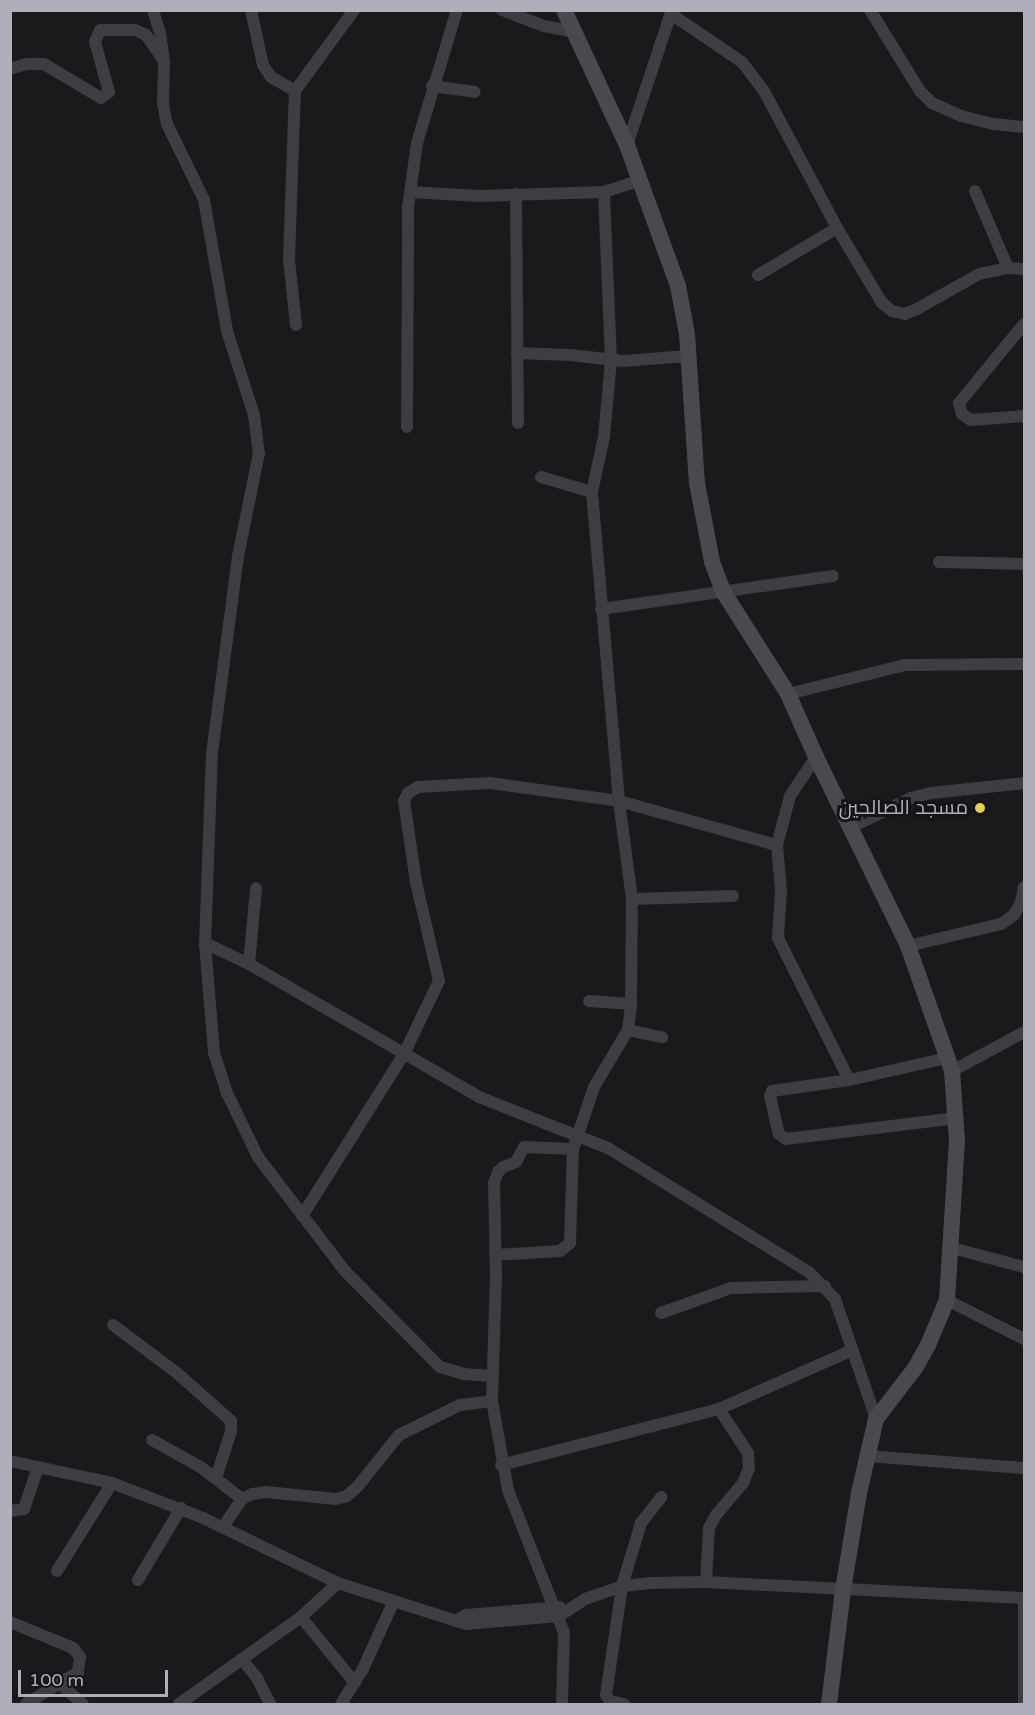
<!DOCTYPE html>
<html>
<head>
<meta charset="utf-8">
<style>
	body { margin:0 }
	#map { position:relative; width:1035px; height:1715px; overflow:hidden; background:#1a1a1c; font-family:"Varela Round",Cairo,sans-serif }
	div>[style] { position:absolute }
	.street>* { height:12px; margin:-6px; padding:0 6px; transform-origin:6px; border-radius:6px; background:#3d3d42 }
	.secondary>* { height:16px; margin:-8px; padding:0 8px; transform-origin:8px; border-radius:8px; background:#494a50 }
	.dots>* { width:16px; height:16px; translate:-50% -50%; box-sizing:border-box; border:3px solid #151517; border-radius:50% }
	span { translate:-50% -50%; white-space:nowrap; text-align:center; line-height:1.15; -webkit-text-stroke:6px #151517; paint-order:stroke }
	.poi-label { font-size:20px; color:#aeafba }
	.right { translate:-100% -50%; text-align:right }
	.frame { position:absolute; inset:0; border:12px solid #aeafba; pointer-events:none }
	.scale { position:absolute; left:18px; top:1670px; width:150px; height:27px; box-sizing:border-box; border:3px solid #aeafba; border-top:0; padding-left:8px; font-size:18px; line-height:21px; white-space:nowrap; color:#aeafba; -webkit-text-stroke:4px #151517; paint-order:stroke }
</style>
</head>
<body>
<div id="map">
	<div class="street">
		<i style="left:153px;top:10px;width:24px;rotate:73deg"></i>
		<i style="left:160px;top:33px;width:28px;rotate:82deg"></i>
		<i style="left:164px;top:61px;width:43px;rotate:91.3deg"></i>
		<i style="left:163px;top:104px;width:20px;rotate:79deg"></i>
		<i style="left:167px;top:124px;width:85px;rotate:64deg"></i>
		<i style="left:204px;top:200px;width:133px;rotate:80deg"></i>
		<i style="left:227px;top:331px;width:88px;rotate:72.2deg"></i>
		<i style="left:254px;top:415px;width:38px;rotate:83deg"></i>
		<i style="left:259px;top:453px;width:105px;rotate:101.5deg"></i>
		<i style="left:238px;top:556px;width:199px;rotate:97.5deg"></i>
		<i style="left:212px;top:753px;width:190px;rotate:92.1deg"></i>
		<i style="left:205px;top:943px;width:110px;rotate:85.3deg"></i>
		<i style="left:214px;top:1053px;width:40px;rotate:72deg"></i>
		<i style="left:226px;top:1091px;width:73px;rotate:64.1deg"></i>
		<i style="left:258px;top:1157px;width:142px;rotate:52.7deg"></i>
		<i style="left:344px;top:1270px;width:136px;rotate:45.3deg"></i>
		<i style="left:440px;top:1367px;width:25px;rotate:16deg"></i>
		<i style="left:464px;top:1374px;width:28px;rotate:4deg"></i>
		<i style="left:251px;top:10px;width:56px;rotate:77.7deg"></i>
		<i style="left:263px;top:65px;width:14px;rotate:56deg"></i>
		<i style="left:271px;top:77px;width:28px;rotate:30deg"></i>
		<i style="left:502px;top:10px;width:45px;rotate:20.9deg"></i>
		<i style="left:544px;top:26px;width:33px;rotate:11deg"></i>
		<i style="left:870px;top:10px;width:95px;rotate:58.3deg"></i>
		<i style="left:920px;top:91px;width:17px;rotate:45deg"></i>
		<i style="left:932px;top:103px;width:32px;rotate:24deg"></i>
		<i style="left:961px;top:116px;width:34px;rotate:14deg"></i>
		<i style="left:994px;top:124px;width:30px;rotate:6deg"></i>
		<i style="left:671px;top:14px;width:86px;rotate:34.1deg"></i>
		<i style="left:742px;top:62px;width:36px;rotate:53deg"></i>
		<i style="left:764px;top:91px;width:155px;rotate:61.9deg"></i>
		<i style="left:837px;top:228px;width:87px;rotate:59deg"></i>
		<i style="left:882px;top:303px;width:13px;rotate:39deg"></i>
		<i style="left:892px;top:311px;width:13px;rotate:13deg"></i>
		<i style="left:905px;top:314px;width:13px;rotate:-23deg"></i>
		<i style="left:917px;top:309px;width:71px;rotate:-29.4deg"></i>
		<i style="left:979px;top:274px;width:30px;rotate:-12deg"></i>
		<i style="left:1008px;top:268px;width:16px;rotate:4deg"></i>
		<i style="left:10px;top:69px;width:17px;rotate:-17deg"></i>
		<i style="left:26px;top:64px;width:18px"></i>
		<i style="left:44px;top:64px;width:66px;rotate:30.8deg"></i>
		<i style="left:101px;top:98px;width:10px;rotate:-37deg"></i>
		<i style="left:109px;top:92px;width:52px;rotate:-105.6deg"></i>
		<i style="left:95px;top:42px;width:13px;rotate:-67deg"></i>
		<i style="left:100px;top:30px;width:35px"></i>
		<i style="left:135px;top:30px;width:12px;rotate:24deg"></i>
		<i style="left:146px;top:35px;width:28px;rotate:55deg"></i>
		<i style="left:432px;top:86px;width:43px;rotate:7.9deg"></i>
		<i style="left:627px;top:145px;width:142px;rotate:-71.6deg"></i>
		<i style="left:975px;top:191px;width:84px;rotate:66.8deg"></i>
		<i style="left:410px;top:192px;width:69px;rotate:3.3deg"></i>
		<i style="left:479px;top:196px;width:125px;rotate:-1.8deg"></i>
		<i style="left:604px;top:192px;width:36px;rotate:-18deg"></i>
		<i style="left:516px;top:194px;width:229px;rotate:89.5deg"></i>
		<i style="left:758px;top:275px;width:92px;rotate:-30.7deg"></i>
		<i style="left:1024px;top:324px;width:102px;rotate:129.4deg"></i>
		<i style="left:959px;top:403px;width:11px;rotate:75deg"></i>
		<i style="left:962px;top:414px;width:11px;rotate:34deg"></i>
		<i style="left:971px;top:420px;width:53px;rotate:-4.3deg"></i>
		<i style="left:296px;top:325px;width:65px;rotate:-96.1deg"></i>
		<i style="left:289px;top:260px;width:169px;rotate:-88deg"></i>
		<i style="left:295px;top:91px;width:100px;rotate:-53.9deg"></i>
		<i style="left:517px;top:353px;width:53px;rotate:2.2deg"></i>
		<i style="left:570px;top:355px;width:54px;rotate:6.3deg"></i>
		<i style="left:624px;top:361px;width:64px;rotate:-4.5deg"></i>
		<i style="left:407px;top:427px;width:220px;rotate:-89.7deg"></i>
		<i style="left:408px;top:207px;width:65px;rotate:-82deg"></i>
		<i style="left:417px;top:143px;width:139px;rotate:-73.3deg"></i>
		<i style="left:541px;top:477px;width:53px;rotate:16.4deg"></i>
		<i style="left:939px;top:562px;width:85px;rotate:1.3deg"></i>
		<i style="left:601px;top:609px;width:234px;rotate:-8.1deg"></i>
		<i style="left:788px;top:694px;width:121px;rotate:-13.9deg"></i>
		<i style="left:905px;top:665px;width:119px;rotate:-0.5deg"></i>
		<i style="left:816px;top:757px;width:47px;rotate:123.7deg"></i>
		<i style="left:790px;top:796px;width:51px;rotate:104.9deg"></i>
		<i style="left:777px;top:845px;width:46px;rotate:85deg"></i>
		<i style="left:781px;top:891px;width:47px;rotate:93.7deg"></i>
		<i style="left:778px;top:938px;width:159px;rotate:63.4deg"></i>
		<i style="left:850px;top:828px;width:68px;rotate:-26.2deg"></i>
		<i style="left:911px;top:798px;width:21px;rotate:-14deg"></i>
		<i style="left:931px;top:793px;width:94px;rotate:-6.1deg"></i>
		<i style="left:632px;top:899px;width:101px;rotate:-1.7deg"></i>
		<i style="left:205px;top:943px;width:49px;rotate:25.5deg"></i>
		<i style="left:249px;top:964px;width:266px;rotate:30deg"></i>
		<i style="left:479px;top:1097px;width:139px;rotate:21.6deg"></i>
		<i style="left:608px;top:1148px;width:236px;rotate:31.7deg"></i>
		<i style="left:809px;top:1272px;width:37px;rotate:46deg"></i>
		<i style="left:835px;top:1299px;width:127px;rotate:71.1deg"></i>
		<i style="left:908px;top:946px;width:96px;rotate:-13.3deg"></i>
		<i style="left:1001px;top:924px;width:16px;rotate:-35deg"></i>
		<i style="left:1014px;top:915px;width:15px;rotate:-62deg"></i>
		<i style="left:1021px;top:902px;width:15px;rotate:-79deg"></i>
		<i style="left:249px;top:964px;width:76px;rotate:-84.7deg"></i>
		<i style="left:589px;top:1001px;width:42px;rotate:4.1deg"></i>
		<i style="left:628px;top:1030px;width:35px;rotate:12deg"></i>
		<i style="left:947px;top:1058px;width:100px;rotate:167.3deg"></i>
		<i style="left:849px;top:1080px;width:78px;rotate:171.9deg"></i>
		<i style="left:772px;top:1091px;width:5px;rotate:112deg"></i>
		<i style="left:770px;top:1096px;width:39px;rotate:77deg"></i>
		<i style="left:779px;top:1134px;width:9px;rotate:36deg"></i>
		<i style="left:786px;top:1139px;width:172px;rotate:-7deg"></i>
		<i style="left:952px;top:1071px;width:82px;rotate:-28.4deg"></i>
		<i style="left:302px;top:1216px;width:191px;rotate:-57.8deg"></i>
		<i style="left:404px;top:1054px;width:81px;rotate:-64.4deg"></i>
		<i style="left:439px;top:981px;width:102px;rotate:-103.1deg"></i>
		<i style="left:416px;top:882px;width:82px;rotate:-98.4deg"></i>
		<i style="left:404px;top:801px;width:9px;rotate:-63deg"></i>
		<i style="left:408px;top:793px;width:12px;rotate:-31deg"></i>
		<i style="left:418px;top:787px;width:72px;rotate:-3.2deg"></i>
		<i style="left:490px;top:783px;width:130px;rotate:7.9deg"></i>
		<i style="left:619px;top:801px;width:164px;rotate:15.6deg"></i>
		<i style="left:952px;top:1248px;width:74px;rotate:14.8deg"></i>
		<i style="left:495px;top:1255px;width:65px;rotate:-3.5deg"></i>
		<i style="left:560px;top:1251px;width:13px;rotate:-39deg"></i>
		<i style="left:570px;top:1243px;width:94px;rotate:-88.2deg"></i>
		<i style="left:573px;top:1149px;width:65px;rotate:-71.3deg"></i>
		<i style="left:594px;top:1087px;width:66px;rotate:-59.2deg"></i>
		<i style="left:628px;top:1030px;width:26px;rotate:-83deg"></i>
		<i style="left:631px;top:1004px;width:105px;rotate:-89.5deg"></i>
		<i style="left:632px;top:899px;width:99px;rotate:-97.6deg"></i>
		<i style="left:619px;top:801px;width:310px;rotate:-95deg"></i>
		<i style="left:592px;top:492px;width:56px;rotate:-77.7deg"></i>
		<i style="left:604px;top:437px;width:77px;rotate:-84.8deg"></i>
		<i style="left:611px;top:360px;width:168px;rotate:-92.4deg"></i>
		<i style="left:947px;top:1300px;width:86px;rotate:26.9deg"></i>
		<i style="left:661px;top:1313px;width:74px;rotate:-19.7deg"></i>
		<i style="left:731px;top:1288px;width:94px;rotate:-1.2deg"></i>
		<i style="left:113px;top:1325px;width:80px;rotate:36.9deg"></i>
		<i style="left:177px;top:1373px;width:72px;rotate:41.6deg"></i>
		<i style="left:231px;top:1421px;width:10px;rotate:90deg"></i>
		<i style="left:231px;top:1431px;width:49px;rotate:107.7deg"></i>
		<i style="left:152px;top:1440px;width:57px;rotate:29.2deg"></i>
		<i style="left:202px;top:1468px;width:51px;rotate:37.8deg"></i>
		<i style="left:867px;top:1456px;width:157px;rotate:4.4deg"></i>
		<i style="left:10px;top:1461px;width:104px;rotate:12.2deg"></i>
		<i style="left:112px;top:1483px;width:97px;rotate:21deg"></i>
		<i style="left:203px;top:1518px;width:150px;rotate:25.7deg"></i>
		<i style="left:338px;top:1583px;width:134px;rotate:17.8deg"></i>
		<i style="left:466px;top:1624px;width:93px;rotate:-4.9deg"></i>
		<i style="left:559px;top:1616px;width:31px;rotate:-33deg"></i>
		<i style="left:585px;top:1599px;width:39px;rotate:-19deg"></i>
		<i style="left:622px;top:1586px;width:27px;rotate:-6deg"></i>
		<i style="left:649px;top:1583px;width:57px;rotate:-1deg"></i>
		<i style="left:706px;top:1582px;width:318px;rotate:2.9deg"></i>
		<i style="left:501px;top:1465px;width:225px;rotate:-14.4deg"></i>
		<i style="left:719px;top:1409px;width:146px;rotate:-23.8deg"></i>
		<i style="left:10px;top:1511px;width:14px;rotate:-8deg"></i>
		<i style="left:24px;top:1509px;width:44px;rotate:-71.6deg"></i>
		<i style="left:223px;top:1527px;width:34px;rotate:-56deg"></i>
		<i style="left:242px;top:1499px;width:11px;rotate:-27deg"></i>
		<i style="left:252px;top:1494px;width:14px;rotate:-8deg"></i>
		<i style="left:266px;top:1492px;width:70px;rotate:5.7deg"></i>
		<i style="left:336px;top:1499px;width:11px;rotate:-15deg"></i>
		<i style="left:347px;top:1496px;width:15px;rotate:-42deg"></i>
		<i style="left:358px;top:1486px;width:65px;rotate:-51.2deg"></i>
		<i style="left:399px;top:1435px;width:68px;rotate:-26.2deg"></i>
		<i style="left:460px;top:1405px;width:32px;rotate:-7deg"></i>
		<i style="left:57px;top:1571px;width:104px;rotate:-58deg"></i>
		<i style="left:138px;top:1580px;width:84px;rotate:-59.2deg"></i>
		<i style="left:706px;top:1582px;width:54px;rotate:-86.8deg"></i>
		<i style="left:709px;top:1528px;width:15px;rotate:-62deg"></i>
		<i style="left:716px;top:1515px;width:42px;rotate:-49.8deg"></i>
		<i style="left:743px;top:1483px;width:16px;rotate:-68deg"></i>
		<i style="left:749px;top:1468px;width:15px;rotate:-94deg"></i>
		<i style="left:748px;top:1453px;width:53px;rotate:-123.4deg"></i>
		<i style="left:301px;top:1617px;width:85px;rotate:50.7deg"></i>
		<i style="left:455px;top:1621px;width:13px;rotate:-29deg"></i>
		<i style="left:466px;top:1615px;width:94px;rotate:-4.9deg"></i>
		<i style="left:10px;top:1622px;width:68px;rotate:22.4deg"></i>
		<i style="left:73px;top:1648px;width:11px;rotate:52deg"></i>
		<i style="left:80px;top:1657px;width:15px;rotate:98deg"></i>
		<i style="left:78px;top:1672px;width:61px;rotate:148.4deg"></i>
		<i style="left:242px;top:1659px;width:24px;rotate:52deg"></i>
		<i style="left:257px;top:1678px;width:29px;rotate:63deg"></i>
		<i style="left:60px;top:1684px;width:30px;rotate:41deg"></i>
		<i style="left:179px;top:1704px;width:150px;rotate:-35.5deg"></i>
		<i style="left:301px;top:1617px;width:50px;rotate:-42.6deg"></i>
		<i style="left:341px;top:1704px;width:39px;rotate:-58deg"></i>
		<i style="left:362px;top:1671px;width:75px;rotate:-65.5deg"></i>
		<i style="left:562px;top:1704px;width:71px;rotate:-88.4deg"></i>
		<i style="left:564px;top:1633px;width:154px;rotate:-111.4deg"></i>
		<i style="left:508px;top:1490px;width:90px;rotate:-100.2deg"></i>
		<i style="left:492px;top:1401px;width:124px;rotate:-88.2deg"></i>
		<i style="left:496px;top:1277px;width:94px;rotate:-91.2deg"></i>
		<i style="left:494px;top:1183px;width:12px;rotate:-70deg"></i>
		<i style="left:498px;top:1172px;width:7px;rotate:-45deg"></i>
		<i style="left:503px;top:1167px;width:14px;rotate:-21deg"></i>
		<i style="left:516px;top:1162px;width:17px;rotate:-62deg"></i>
		<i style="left:524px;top:1147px;width:49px;rotate:2.3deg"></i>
		<i style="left:624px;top:1704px;width:14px;rotate:-168deg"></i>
		<i style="left:610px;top:1701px;width:7px;rotate:-124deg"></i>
		<i style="left:606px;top:1695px;width:110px;rotate:-81.6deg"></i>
		<i style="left:622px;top:1586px;width:66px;rotate:-73.2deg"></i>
		<i style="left:641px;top:1523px;width:33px;rotate:-52deg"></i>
		<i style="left:1024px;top:1704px;width:99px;rotate:-90deg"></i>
	</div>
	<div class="secondary">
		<i style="left:564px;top:10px;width:149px;rotate:65deg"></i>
		<i style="left:627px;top:145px;width:150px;rotate:70.1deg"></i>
		<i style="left:678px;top:286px;width:49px;rotate:79.4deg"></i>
		<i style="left:687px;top:334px;width:149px;rotate:86.2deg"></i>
		<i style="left:697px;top:483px;width:80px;rotate:79.2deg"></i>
		<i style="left:712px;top:562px;width:33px;rotate:69deg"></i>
		<i style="left:724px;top:593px;width:120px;rotate:57.6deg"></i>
		<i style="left:788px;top:694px;width:69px;rotate:66deg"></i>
		<i style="left:816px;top:757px;width:210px;rotate:64deg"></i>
		<i style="left:908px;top:946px;width:133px;rotate:70.6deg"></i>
		<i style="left:952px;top:1071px;width:70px;rotate:85.9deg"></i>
		<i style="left:957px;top:1141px;width:159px;rotate:93.6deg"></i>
		<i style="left:947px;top:1300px;width:49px;rotate:112.9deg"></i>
		<i style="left:928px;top:1345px;width:26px;rotate:119deg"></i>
		<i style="left:915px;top:1368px;width:64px;rotate:127.4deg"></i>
		<i style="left:876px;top:1419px;width:76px;rotate:102.9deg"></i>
		<i style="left:859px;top:1493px;width:98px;rotate:99.4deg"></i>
		<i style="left:843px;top:1590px;width:115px;rotate:97deg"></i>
	</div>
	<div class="dots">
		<i style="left:980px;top:808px;background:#e3d14b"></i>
	</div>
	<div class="poi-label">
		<span class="right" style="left:968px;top:808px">مسجد الصالحين</span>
	</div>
	<div class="frame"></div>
	<div class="scale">100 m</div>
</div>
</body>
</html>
